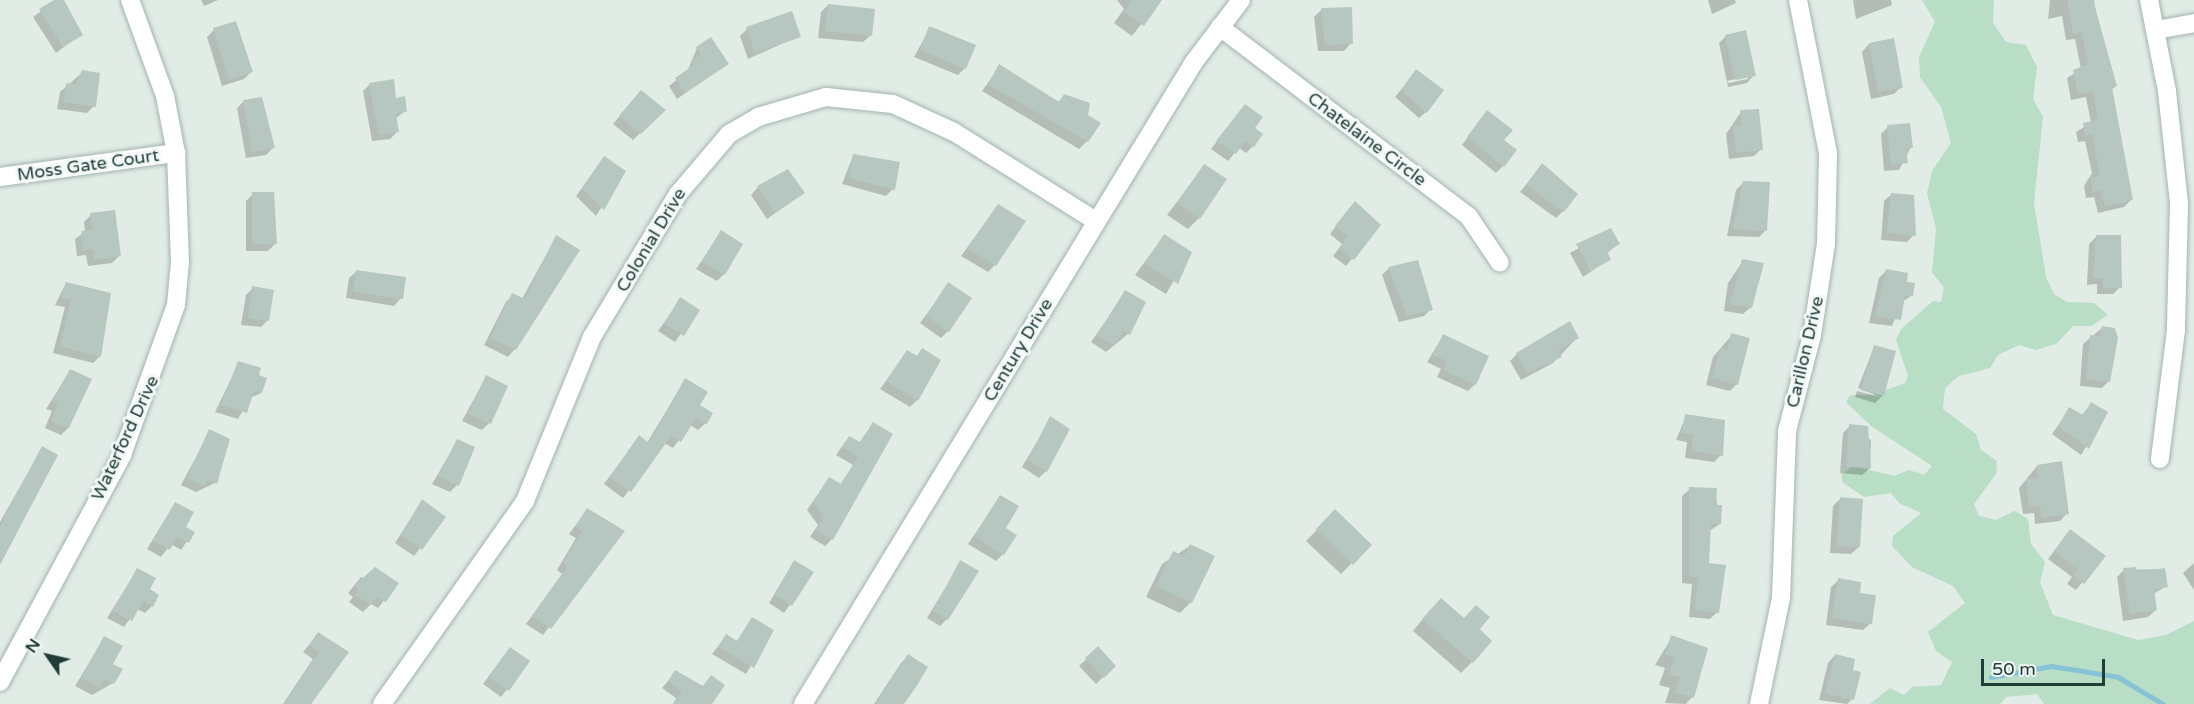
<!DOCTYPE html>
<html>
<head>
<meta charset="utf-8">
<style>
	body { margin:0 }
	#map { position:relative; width:2194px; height:704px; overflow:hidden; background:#e1ece7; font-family:"Varela Round",sans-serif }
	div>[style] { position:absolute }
	.green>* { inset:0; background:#b8dec5 }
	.shadow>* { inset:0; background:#0003 }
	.stream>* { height:5px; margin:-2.5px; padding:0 2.5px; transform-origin:2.5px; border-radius:2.5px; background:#86c3d4 }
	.building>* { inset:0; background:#b6c7c1 }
	.roads { filter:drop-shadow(0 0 2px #a3b4af) drop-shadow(0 0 2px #a3b4af) }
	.street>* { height:18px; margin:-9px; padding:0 9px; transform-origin:9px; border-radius:9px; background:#fff }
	span { translate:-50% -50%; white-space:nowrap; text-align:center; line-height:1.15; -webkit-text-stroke:6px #f1f8f5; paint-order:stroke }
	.street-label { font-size:18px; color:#203d37 }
	.north { position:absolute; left:18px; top:626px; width:60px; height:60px; -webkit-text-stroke:4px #f1f8f5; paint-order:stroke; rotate:304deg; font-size:16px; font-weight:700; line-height:24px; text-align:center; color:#203d37 }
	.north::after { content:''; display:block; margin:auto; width:21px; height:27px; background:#203d37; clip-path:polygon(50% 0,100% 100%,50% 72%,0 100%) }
	.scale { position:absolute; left:1981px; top:659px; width:124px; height:27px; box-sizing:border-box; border:3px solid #203d37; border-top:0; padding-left:8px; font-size:18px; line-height:21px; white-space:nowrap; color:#203d37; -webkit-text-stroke:4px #f1f8f5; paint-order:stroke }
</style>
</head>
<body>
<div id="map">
	<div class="green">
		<i style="clip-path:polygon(1922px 0,1994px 0,1993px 23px,2006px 42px,2026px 45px,2037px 67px,2033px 99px,2043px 117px,2034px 203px,2046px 277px,2054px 294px,2067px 302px,2094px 303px,2108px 315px,2091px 326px,2073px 326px,2056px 344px,2036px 350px,2019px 345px,1998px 355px,1990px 368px,1959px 376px,1945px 388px,1943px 409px,1976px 434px,1981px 450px,1997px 461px,1996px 474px,1974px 504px,1979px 516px,1996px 520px,2015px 511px,2028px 519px,2031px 544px,2045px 562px,2040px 582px,2053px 615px,2138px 640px,2166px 635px,2194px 621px,2194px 704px,2044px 704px,2037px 694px,2006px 697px,2000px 704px,1870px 704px,1890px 688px,1904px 695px,1912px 687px,1941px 685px,1952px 662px,1936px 651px,1928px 632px,1965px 603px,1953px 586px,1912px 567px,1892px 546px,1893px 536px,1921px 513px,1899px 503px,1891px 493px,1864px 497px,1842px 482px,1842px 474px,1854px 466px,1894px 476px,1909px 470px,1924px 475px,1932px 466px,1871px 426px,1846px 402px,1850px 395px,1872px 395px,1905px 383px,1908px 376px,1896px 340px,1901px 329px,1933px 301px,1941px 302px,1944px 288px,1932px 272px,1936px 229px,1927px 193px,1932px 171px,1951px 143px,1941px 107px,1920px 77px,1919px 57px,1935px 22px)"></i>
	</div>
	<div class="shadow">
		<i style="clip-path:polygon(56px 0,62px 0,81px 34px,56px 53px,33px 17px)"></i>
		<i style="clip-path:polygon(201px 0,218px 0,204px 6px)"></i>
		<i style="clip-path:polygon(1117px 0,1160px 0,1132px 36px,1114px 23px,1124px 9px)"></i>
		<i style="clip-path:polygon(1708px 0,1735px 0,1736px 3px,1712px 14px)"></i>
		<i style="clip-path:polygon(1853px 0,1891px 0,1892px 5px,1856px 19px)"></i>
		<i style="clip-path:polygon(2050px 0,2094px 0,2101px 47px,2116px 86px,2111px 90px,2131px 200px,2124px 207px,2098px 213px,2094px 197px,2086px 198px,2084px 186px,2092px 173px,2085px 141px,2078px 142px,2076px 132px,2091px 123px,2086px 97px,2071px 100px,2067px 78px,2081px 69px,2075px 39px,2066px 40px,2062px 16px,2048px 19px)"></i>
		<i style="clip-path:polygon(828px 5px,871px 35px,863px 42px,818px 38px,821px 12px)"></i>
		<i style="clip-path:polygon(1321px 10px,1351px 43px,1344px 51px,1318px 51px,1314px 17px)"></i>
		<i style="clip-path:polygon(930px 28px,965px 68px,958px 75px,914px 57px)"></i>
		<i style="clip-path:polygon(747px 29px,799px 36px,748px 59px,740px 36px)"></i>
		<i style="clip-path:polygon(214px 30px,251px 72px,244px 79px,222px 86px,207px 37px)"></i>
		<i style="clip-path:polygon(evenodd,1726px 36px,1754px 75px,1747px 83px,1728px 87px,1719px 43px,1726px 36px,1748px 76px,1748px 79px,1728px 83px,1727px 81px,1748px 76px)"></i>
		<i style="clip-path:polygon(1869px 44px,1901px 87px,1894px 94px,1871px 99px,1862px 52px)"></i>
		<i style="clip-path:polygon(697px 48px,727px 64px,677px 99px,669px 86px,687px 72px)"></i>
		<i style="clip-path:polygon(1000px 66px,1057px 103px,1064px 96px,1089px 104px,1087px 115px,1099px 123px,1087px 141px,1079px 149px,982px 91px)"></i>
		<i style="clip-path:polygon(1416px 71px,1426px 112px,1419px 118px,1395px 97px)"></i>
		<i style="clip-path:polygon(83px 72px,94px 106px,87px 113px,57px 109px,60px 92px)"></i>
		<i style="clip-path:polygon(370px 84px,405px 111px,395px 119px,397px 132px,390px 139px,372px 141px,363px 91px)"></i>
		<i style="clip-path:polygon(634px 99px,664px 110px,633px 140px,613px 124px)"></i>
		<i style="clip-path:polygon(244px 101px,273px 148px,266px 155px,246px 158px,237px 108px)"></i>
		<i style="clip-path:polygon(1741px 112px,1761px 149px,1754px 156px,1729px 159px,1726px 134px)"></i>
		<i style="clip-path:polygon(1238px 114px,1253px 129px,1253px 146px,1246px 153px,1239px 148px,1228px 161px,1211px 149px)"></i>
		<i style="clip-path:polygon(1481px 119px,1502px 141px,1503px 166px,1496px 173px,1462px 145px)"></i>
		<i style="clip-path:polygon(1888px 127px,1911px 147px,1899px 170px,1884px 171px,1881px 134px)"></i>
		<i style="clip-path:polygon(853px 156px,893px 189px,886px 196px,842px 184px)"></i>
		<i style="clip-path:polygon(604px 158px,624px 171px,596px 216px,576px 196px)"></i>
		<i style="clip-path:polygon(1542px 165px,1563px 211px,1556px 218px,1520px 192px)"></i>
		<i style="clip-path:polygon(1204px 166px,1199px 218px,1188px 229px,1167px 215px)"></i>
		<i style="clip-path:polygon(1743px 183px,1766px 230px,1759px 237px,1727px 236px,1736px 190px)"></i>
		<i style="clip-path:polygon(758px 187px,803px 193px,767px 219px,751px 195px)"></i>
		<i style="clip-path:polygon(253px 194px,275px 244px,268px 251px,246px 251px,246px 201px)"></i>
		<i style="clip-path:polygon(1892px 194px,1914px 235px,1907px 242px,1881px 240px,1884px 201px)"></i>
		<i style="clip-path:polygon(998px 206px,995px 265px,988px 272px,961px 256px)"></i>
		<i style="clip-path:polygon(1348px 210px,1379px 225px,1346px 266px,1333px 256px,1342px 244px,1330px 234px)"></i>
		<i style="clip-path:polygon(91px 215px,119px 256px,112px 263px,88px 266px,86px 255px,77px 256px,75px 239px,85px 232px,84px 222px)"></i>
		<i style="clip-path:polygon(1611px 230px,1618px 244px,1606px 254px,1609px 259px,1583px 277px,1570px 253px)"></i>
		<i style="clip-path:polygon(721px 232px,724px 274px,717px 281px,696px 269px)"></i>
		<i style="clip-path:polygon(1164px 236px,1190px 252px,1166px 294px,1135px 275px)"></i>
		<i style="clip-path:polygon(556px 237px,515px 349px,508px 357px,484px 345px,506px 302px,513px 295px,522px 299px)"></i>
		<i style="clip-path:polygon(2096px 237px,2120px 287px,2113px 294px,2097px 294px,2097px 284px,2087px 285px,2089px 244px)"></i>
		<i style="clip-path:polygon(1743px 261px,1751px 307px,1743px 314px,1724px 311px,1728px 283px)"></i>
		<i style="clip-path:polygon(1389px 268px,1431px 309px,1424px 316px,1399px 322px,1382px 275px)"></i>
		<i style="clip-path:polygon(357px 271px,401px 298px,394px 306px,346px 298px,349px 278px)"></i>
		<i style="clip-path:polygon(1886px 271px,1911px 296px,1902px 302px,1892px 326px,1869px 323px,1879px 278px)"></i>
		<i style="clip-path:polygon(66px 283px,100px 356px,93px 363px,53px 353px,65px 307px,55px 305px)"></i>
		<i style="clip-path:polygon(949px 284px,948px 331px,941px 338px,920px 323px)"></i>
		<i style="clip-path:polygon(253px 288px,268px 320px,261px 327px,241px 325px,246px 295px)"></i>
		<i style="clip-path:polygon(1126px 292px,1144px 303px,1128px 334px,1106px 352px,1091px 342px)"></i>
		<i style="clip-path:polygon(681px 299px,698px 310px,675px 342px,658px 331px)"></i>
		<i style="clip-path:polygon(2102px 328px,2109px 381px,2102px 388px,2080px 386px,2083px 344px)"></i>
		<i style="clip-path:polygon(1732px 335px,1737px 384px,1730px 391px,1706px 385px,1713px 357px)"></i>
		<i style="clip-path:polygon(1443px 336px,1475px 384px,1468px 391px,1437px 377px,1441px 369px,1427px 362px)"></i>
		<i style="clip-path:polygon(1577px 338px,1553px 363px,1521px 380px,1510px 361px,1517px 354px)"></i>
		<i style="clip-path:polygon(1874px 347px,1894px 352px,1882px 396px,1875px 403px,1855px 397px,1857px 391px,1880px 397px,1858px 388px)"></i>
		<i style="clip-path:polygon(922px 350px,917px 400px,910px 407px,880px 389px,907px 352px,916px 357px)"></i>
		<i style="clip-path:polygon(239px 363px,257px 376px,261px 393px,250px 398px,238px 419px,215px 412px)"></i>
		<i style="clip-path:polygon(70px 371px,68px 428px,61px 435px,45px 428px,52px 411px,46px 409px)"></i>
		<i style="clip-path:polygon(486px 377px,489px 423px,482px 430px,462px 421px)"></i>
		<i style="clip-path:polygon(685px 380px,706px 423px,698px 430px,690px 425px,673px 448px,664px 443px,623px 498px,604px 484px,639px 437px,647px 443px)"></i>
		<i style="clip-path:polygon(2091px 404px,2106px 413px,2081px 455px,2052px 434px,2070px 409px,2081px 416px)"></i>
		<i style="clip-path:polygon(1686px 416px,1721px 455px,1714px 462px,1685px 458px,1687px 442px,1676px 440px)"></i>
		<i style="clip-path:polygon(1051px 418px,1046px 471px,1039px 478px,1022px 467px)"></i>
		<i style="clip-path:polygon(873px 424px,832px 539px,825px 546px,810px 537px,818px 525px,807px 510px,829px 478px,840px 485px,853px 465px,836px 455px,843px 445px,850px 438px,859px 443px)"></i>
		<i style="clip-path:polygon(1850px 426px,1871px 440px,1870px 468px,1862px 475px,1840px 473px,1843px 433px)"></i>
		<i style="clip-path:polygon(210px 431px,229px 439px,215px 483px,196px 492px,181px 485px)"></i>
		<i style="clip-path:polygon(458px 440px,457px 485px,450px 492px,432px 484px)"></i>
		<i style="clip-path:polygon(42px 448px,0 562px,0 522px)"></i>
		<i style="clip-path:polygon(2037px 466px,2067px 513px,2060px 521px,2035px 524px,2034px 513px,2023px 514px,2019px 488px)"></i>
		<i style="clip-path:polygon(1690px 489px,1715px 490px,1720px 524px,1709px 531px,1708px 564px,1717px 612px,1710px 619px,1689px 617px,1692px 584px,1682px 583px,1682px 496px)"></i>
		<i style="clip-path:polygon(1000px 497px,1003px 554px,996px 561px,968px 544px)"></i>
		<i style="clip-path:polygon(1840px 499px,1859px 547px,1851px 554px,1830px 553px,1833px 506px)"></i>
		<i style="clip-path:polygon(422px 501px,444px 517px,414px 556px,395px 543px)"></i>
		<i style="clip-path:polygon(175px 503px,184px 527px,193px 532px,181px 550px,171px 544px,161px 557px,147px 549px)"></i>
		<i style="clip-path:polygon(587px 510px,622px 531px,543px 635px,526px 624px,562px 574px,557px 570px,576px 538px,569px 534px)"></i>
		<i style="clip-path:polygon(1335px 511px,1370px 545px,1341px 574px,1306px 541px)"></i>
		<i style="clip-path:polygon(2064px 538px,2104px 556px,2076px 590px,2067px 584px,2072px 577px,2048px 559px)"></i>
		<i style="clip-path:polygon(1190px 546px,1191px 602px,1180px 613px,1146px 597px,1162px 564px)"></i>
		<i style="clip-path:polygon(794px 561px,812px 573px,784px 613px,769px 603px)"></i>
		<i style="clip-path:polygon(961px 562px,947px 619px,940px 626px,927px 618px)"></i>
		<i style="clip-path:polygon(2194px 563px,2194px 590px,2183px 573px)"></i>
		<i style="clip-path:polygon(2164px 569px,2167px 586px,2153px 594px,2156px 610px,2148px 617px,2123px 621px,2117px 577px,2124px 570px)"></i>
		<i style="clip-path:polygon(137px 570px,152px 606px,145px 613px,137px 609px,124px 627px,107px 618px)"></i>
		<i style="clip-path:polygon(361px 577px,366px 579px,397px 584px,378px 608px,371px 604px,363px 612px,349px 602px,353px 597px,348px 593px)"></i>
		<i style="clip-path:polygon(1839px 580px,1858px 595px,1871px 623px,1863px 630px,1826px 625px,1831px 587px)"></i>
		<i style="clip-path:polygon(1430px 610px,1478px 630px,1472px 662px,1461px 673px,1413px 631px)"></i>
		<i style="clip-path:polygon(752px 619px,772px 630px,746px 674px,712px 654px,726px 636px,736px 642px)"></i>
		<i style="clip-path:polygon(319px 633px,347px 652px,311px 704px,283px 704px,313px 659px,303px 652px)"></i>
		<i style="clip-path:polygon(1672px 637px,1692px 697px,1686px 704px,1665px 703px,1670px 688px,1659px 685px,1665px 668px,1655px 665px)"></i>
		<i style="clip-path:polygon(104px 638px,113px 683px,92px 695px,75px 686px)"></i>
		<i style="clip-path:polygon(1098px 648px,1114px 666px,1096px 684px,1079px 666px)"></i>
		<i style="clip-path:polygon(510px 649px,528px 662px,501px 697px,483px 684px)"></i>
		<i style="clip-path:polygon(1835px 655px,1851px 671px,1852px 699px,1847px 704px,1819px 700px,1828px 663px)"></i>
		<i style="clip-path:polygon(908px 656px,903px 704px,874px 704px,901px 663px)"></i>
		<i style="clip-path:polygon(676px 672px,702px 687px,711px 677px,710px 704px,673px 704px,676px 698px,662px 688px)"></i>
	</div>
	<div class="stream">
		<i style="left:1991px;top:677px;width:61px;rotate:-10.4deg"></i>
		<i style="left:2051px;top:666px;width:26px;rotate:9deg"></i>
		<i style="left:2077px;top:670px;width:42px;rotate:9.7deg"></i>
		<i style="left:2118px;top:677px;width:52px;rotate:31deg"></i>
	</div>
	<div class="building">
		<i style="clip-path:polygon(54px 0,64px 0,83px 35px,63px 47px,39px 9px)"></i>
		<i style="clip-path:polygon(1132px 0,1162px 0,1144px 26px,1124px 12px)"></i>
		<i style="clip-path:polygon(2067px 0,2093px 0,2117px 86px,2112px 87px,2133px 200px,2105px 206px,2101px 190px,2093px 192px,2090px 178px,2099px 176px,2098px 165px,2092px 134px,2085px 136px,2083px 123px,2098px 120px,2093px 91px,2078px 94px,2073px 70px,2088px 64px,2082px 32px,2073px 34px)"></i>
		<i style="clip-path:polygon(828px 4px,875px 9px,872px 36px,825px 31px)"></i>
		<i style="clip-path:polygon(1352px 7px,1353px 44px,1325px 45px,1321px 8px)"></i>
		<i style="clip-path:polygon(792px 11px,801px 37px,755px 53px,746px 27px)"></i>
		<i style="clip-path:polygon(236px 21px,253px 72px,229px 80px,213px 28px)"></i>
		<i style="clip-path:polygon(929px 26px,976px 45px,966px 69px,920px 50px)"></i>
		<i style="clip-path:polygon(1746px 30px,1756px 76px,1735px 80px,1725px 35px)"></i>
		<i style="clip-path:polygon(711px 37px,729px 64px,685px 93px,675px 78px,694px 65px,691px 61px,701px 55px,696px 47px)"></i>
		<i style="clip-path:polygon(1894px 38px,1903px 88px,1878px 92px,1869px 43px)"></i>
		<i style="clip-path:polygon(999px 64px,1059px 102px,1064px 94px,1090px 103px,1088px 115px,1101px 123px,1088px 142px,988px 84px)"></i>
		<i style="clip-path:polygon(1416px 69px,1444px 90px,1427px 113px,1401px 90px)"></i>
		<i style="clip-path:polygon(82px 70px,100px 73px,96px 107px,64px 102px,66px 83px,76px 84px)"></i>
		<i style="clip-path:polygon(394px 79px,396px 98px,405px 96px,407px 112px,396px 113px,399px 132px,379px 135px,369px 83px)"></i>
		<i style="clip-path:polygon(641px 90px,666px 110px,641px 134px,619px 116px)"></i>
		<i style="clip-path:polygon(262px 97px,275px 148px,252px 152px,243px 100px)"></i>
		<i style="clip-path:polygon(1245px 104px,1263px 117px,1255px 128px,1263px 134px,1254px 147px,1245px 141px,1236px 154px,1216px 141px)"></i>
		<i style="clip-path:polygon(1759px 109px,1763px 150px,1736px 153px,1733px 126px,1742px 125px,1740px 110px)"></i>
		<i style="clip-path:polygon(1487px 110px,1513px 130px,1504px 140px,1517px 150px,1504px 167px,1467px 137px)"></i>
		<i style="clip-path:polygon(1910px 123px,1913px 148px,1906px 149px,1908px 163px,1891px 165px,1887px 125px)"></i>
		<i style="clip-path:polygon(853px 154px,900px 162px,895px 190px,849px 178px)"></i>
		<i style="clip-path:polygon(604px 156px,626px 171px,604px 210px,582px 188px)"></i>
		<i style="clip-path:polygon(1542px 163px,1578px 194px,1564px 212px,1526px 185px)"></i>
		<i style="clip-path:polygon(1204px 164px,1227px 179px,1200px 219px,1177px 203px)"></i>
		<i style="clip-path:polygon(788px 169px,805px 193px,775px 213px,757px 186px)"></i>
		<i style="clip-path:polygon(1743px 181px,1770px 182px,1767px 231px,1733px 229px)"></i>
		<i style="clip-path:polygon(252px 192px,274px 192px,277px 244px,252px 244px)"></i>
		<i style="clip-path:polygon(1891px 193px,1914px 195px,1916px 236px,1887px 233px)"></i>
		<i style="clip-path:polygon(1355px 201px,1381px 225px,1354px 260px,1339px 248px,1348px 236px,1335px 226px)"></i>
		<i style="clip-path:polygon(998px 204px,1026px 221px,996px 266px,967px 248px)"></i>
		<i style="clip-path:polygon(115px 210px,121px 256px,94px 260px,93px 249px,83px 250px,81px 231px,92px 230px,90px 213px)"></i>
		<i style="clip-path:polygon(1611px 228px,1620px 244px,1607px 251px,1611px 260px,1590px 271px,1576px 244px)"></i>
		<i style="clip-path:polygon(721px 230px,743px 244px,725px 275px,702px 261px)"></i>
		<i style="clip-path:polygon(1164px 234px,1192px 252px,1178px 284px,1145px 263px)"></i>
		<i style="clip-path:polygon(556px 235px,580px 250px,516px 350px,490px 338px,512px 293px,525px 299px)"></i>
		<i style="clip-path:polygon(2096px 235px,2121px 235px,2122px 288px,2103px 288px,2103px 278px,2093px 278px)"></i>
		<i style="clip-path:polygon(1742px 259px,1764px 263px,1752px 308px,1730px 304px)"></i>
		<i style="clip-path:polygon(1418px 260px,1433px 310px,1407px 316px,1388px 267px)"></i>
		<i style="clip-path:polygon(1886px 269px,1908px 273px,1907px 282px,1915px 283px,1913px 296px,1905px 295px,1901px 320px,1875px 316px)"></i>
		<i style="clip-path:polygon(356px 270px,406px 277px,403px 299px,353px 292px)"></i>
		<i style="clip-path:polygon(66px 282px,111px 293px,101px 357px,60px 346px,71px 300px,61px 298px)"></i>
		<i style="clip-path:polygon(948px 282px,972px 298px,949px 332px,926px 316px)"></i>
		<i style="clip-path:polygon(252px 286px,274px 290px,269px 321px,248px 318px)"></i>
		<i style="clip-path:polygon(1125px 290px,1146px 302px,1130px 335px,1123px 331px,1114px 345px,1097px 335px)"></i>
		<i style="clip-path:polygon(680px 297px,700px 310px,684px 336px,664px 324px)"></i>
		<i style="clip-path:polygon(1570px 321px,1579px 338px,1558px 351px,1562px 357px,1528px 373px,1516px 353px)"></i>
		<i style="clip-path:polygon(2102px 326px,2115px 328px,2118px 338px,2110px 382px,2086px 379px,2090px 335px,2100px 336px)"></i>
		<i style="clip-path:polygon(1731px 333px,1750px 338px,1738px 385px,1712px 378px,1720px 348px,1727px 350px)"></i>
		<i style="clip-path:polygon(1443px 334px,1489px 356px,1476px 385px,1443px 370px,1447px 361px,1433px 355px)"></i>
		<i style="clip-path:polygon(1874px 345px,1896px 351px,1884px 396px,1861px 390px)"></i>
		<i style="clip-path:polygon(922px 348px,941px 360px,918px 401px,886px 381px,907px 350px,917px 356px)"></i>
		<i style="clip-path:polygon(238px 361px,261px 368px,259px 375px,267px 378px,262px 393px,254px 391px,247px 413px,221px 405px)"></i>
		<i style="clip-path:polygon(70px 369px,92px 379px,69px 428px,51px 421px,58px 404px,52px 401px)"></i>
		<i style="clip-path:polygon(486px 375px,508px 386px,491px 424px,468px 414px)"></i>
		<i style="clip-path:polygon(685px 378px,708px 392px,700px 405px,713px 413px,707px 424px,696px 418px,681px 442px,671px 436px,631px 492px,610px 477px,639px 435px,649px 443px)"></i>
		<i style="clip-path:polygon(2091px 402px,2108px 412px,2089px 449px,2058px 426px,2069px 407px,2083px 415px)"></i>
		<i style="clip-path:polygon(1685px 414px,1725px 420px,1723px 456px,1691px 451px,1694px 435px,1682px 433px)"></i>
		<i style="clip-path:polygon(1050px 416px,1070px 429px,1047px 472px,1028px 460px)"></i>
		<i style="clip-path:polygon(873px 422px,893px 434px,833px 540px,816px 530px,824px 517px,813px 502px,829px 477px,841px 484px,858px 457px,842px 447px,849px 436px,860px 442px)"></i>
		<i style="clip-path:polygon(1849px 424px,1868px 426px,1871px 468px,1846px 467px)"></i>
		<i style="clip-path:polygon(209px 429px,230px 439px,217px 484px,207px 480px,204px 486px,187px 478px)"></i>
		<i style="clip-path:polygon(457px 439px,475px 447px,459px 486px,438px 476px)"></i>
		<i style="clip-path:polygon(42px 446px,58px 455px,0 565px,0 526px)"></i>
		<i style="clip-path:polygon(2062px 461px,2069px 514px,2042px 518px,2040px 506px,2029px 507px,2026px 479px,2038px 478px,2037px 465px)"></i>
		<i style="clip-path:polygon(1689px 487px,1717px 488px,1716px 505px,1722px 505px,1721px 524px,1711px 524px,1709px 563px,1726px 565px,1719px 613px,1695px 610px,1698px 577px,1689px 577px)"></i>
		<i style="clip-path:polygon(1000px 495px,1019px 506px,1006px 528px,1017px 535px,1004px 555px,974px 536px)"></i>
		<i style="clip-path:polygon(1840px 497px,1863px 499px,1860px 547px,1837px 546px)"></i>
		<i style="clip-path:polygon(422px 499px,446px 517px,422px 550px,401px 535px)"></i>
		<i style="clip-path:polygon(175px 502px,194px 512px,186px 527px,195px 532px,189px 543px,177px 537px,170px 550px,153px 541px)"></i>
		<i style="clip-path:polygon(587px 508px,625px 531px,551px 629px,532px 616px,568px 566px,563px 563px,582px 531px,575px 527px)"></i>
		<i style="clip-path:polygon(1335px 509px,1372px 545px,1353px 565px,1316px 529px)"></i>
		<i style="clip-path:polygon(2070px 529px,2106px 556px,2084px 584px,2073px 576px,2078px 570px,2054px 551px)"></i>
		<i style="clip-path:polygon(1190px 544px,1215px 556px,1192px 603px,1156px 586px,1173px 551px,1184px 556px)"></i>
		<i style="clip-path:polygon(794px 560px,814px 572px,792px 606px,775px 595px)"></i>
		<i style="clip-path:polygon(960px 560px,979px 571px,948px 620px,933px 611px)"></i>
		<i style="clip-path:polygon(375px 567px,399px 583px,386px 602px,377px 596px,371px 605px,355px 595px,359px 589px,354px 586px)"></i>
		<i style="clip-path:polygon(2136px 567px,2137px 572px,2165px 568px,2168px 587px,2154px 589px,2157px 610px,2130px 614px,2123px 568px)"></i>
		<i style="clip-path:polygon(137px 568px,156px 578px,150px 589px,159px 595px,153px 607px,143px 601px,132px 621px,113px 611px)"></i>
		<i style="clip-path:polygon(1838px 578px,1861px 582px,1860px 593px,1876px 595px,1872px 624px,1832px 618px)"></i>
		<i style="clip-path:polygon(1441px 598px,1464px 618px,1476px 605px,1490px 617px,1480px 629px,1492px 641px,1473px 663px,1422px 619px)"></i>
		<i style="clip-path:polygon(752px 617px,774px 630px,754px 668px,718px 647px,726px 634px,737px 641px)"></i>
		<i style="clip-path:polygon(318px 632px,349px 652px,311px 704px,284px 704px,319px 652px,309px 645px)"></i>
		<i style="clip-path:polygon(1671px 635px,1708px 648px,1694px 698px,1675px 692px,1680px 677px,1669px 674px,1675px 657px,1665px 654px)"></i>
		<i style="clip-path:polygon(104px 636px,123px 646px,113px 664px,123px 669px,114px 684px,105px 679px,100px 688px,81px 678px)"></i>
		<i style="clip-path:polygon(1098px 646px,1116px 666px,1104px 678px,1085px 658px)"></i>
		<i style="clip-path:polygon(510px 647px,530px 661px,509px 691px,488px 677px)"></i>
		<i style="clip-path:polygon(908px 654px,928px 667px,916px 687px,904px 704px,875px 704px)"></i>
		<i style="clip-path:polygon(1835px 654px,1855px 659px,1853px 670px,1861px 672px,1854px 700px,1825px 693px)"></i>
		<i style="clip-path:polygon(675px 670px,703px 686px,711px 675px,725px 685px,712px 704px,673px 704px,682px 691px,668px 681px)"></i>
	</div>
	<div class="roads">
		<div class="street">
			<i style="left:2149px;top:0;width:93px;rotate:78.8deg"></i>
			<i style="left:2167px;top:91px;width:114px;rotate:83.9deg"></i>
			<i style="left:2179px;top:204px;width:126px;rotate:91.4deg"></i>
			<i style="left:2176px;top:330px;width:130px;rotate:97.1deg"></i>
			<i style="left:1220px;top:27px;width:313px;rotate:37.3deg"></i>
			<i style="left:1469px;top:217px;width:55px;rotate:56deg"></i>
			<i style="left:2156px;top:30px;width:39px;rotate:-10deg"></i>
			<i style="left:0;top:177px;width:178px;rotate:-7.8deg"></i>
			<i style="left:0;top:682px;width:258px;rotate:-61.7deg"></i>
			<i style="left:122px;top:455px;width:159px;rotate:-70.2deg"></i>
			<i style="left:176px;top:305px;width:43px;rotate:-84.7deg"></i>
			<i style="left:180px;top:262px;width:109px;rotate:-92.1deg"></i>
			<i style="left:176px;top:153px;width:58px;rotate:-100.9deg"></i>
			<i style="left:165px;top:96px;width:102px;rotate:-110deg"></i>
			<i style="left:382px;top:704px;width:248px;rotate:-54.8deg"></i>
			<i style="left:525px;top:501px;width:177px;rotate:-67.8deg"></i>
			<i style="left:592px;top:337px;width:167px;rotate:-59deg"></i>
			<i style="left:678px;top:194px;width:79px;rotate:-49.6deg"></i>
			<i style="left:729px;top:134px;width:34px;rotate:-30deg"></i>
			<i style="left:758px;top:117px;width:71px;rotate:-16.4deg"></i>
			<i style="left:826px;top:97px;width:67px;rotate:6deg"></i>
			<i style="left:893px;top:104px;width:67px;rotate:24.7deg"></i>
			<i style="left:954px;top:132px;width:168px;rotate:32.1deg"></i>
			<i style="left:803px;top:704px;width:752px;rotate:-58.66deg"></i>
			<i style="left:1194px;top:62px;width:78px;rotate:-52.8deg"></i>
			<i style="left:1759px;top:704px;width:108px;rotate:-78.3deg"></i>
			<i style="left:1781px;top:598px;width:167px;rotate:-87.9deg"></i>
			<i style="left:1787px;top:431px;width:99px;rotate:-75.4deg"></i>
			<i style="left:1812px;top:335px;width:92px;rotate:-81.3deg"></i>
			<i style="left:1826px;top:244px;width:91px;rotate:-88.7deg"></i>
			<i style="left:1828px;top:153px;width:156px;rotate:-101.1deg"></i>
		</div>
	</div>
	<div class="street-label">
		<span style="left:1367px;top:139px;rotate:37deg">Chatelaine Circle</span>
		<span style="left:88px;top:165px;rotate:-8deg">Moss Gate Court</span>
		<span style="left:651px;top:240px;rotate:-59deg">Colonial Drive</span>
		<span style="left:1018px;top:350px;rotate:-59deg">Century Drive</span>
		<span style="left:1805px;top:352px;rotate:-77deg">Carillon Drive</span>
		<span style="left:125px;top:438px;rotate:-65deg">Waterford Drive</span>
	</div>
	<div class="north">N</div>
	<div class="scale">50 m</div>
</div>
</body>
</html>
